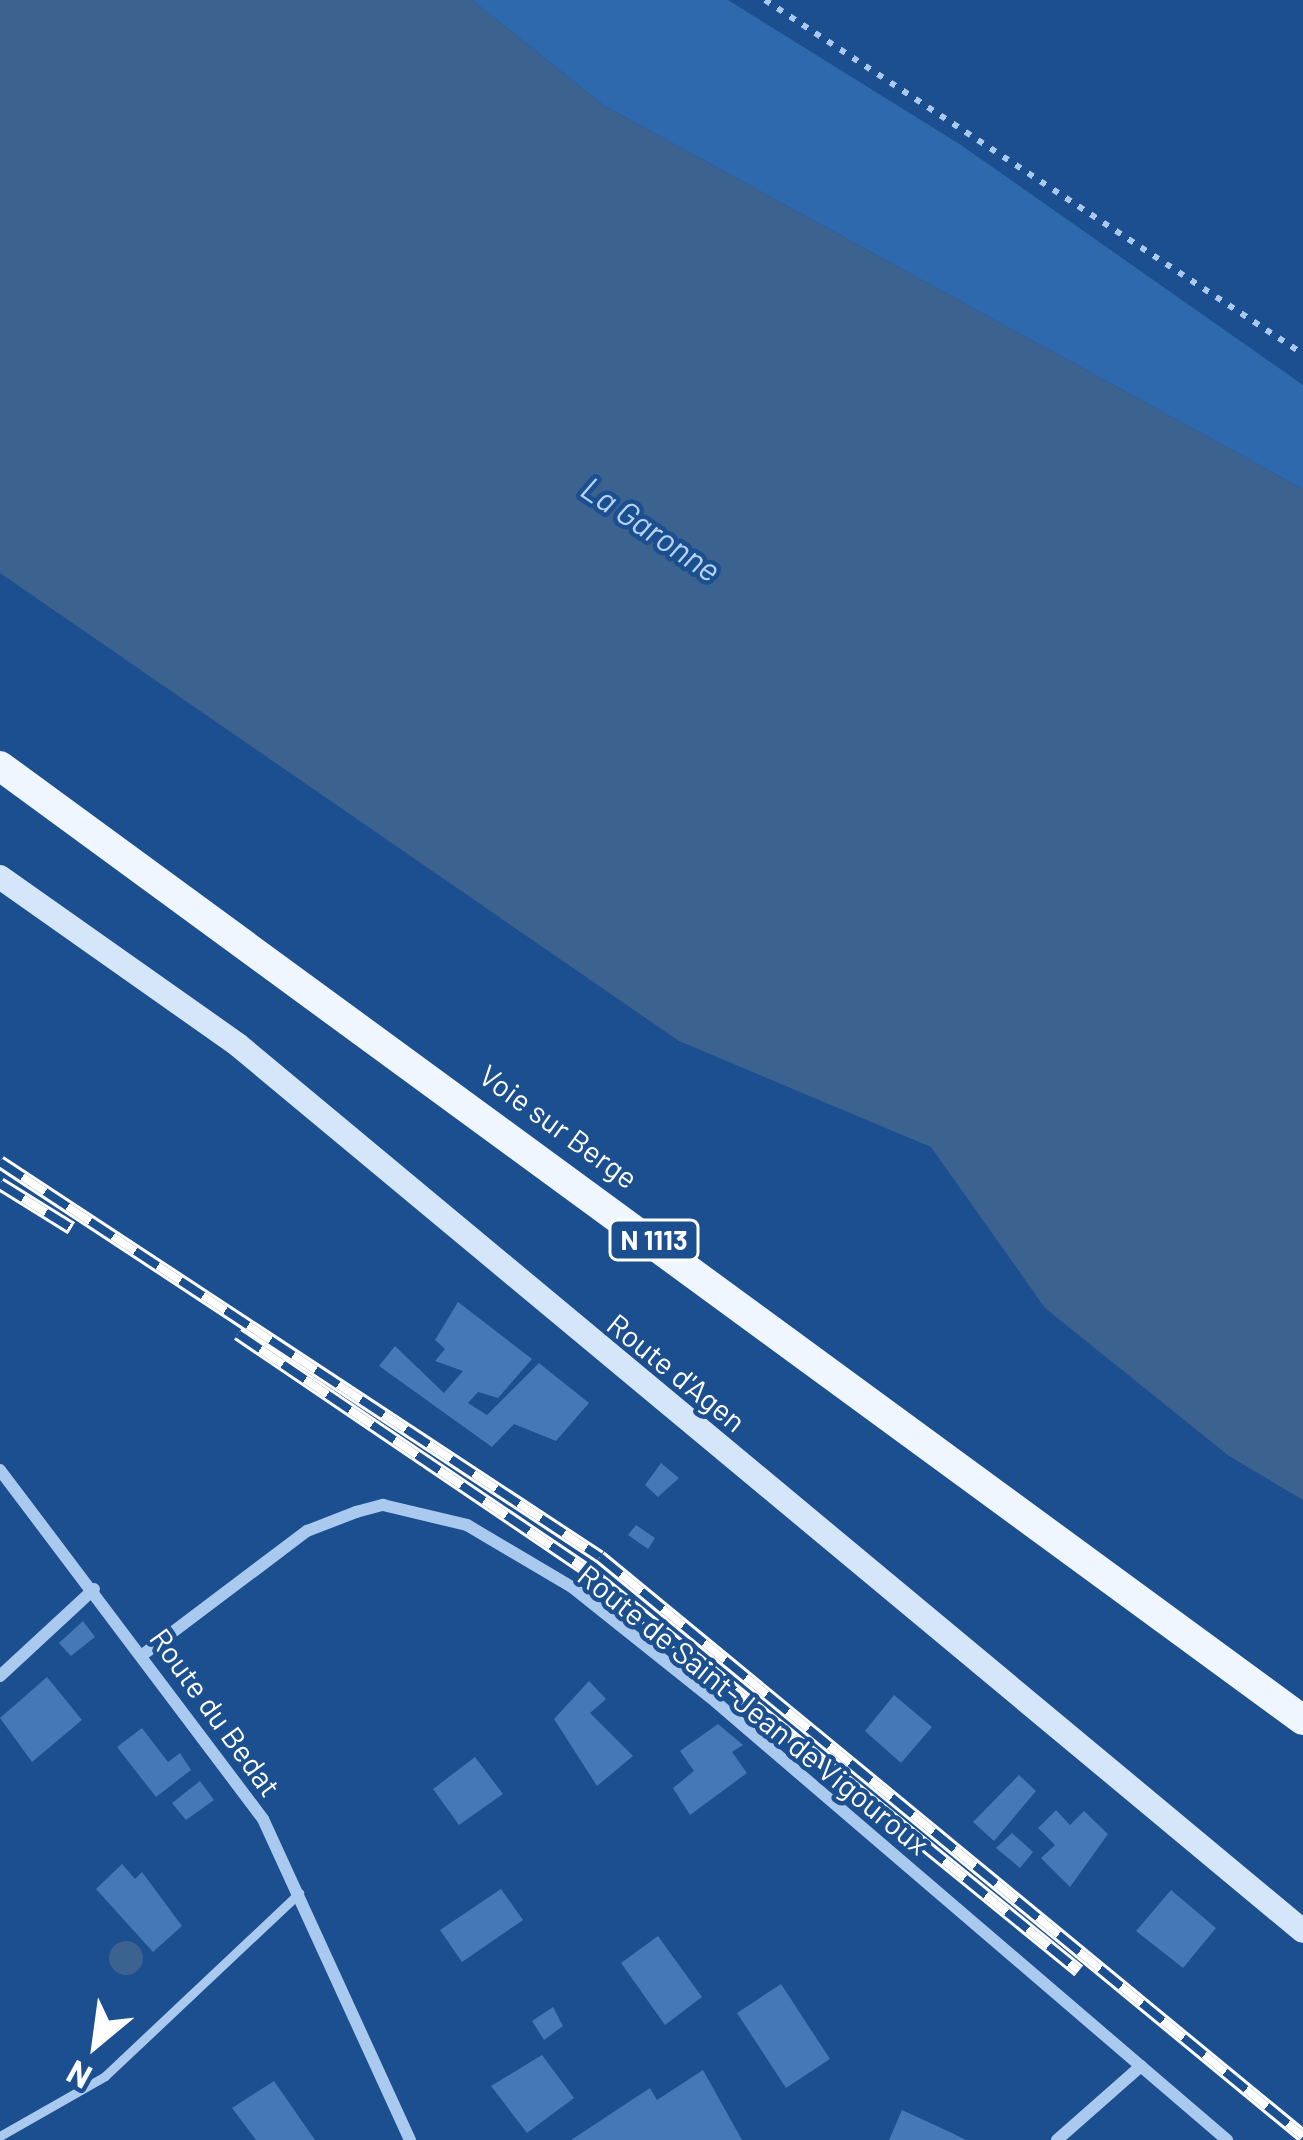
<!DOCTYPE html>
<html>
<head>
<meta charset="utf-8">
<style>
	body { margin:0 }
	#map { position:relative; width:1303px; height:2140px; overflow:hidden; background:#1b4f8f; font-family:Barlow,sans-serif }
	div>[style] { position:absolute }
	.green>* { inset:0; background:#2e69ad }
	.water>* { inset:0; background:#3c6290 }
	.round { border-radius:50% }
	.building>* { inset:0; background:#4478b7 }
	.path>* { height:6px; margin-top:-3px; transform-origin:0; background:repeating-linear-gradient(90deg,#a9c9ee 0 6px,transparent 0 15px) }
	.service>* { height:9px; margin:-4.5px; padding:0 4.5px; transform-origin:4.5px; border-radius:4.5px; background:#a9c9ee }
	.minor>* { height:12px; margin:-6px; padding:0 6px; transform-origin:6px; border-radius:6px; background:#a9c9ee }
	.secondary>* { height:24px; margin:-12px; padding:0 12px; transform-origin:12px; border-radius:12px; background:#d6e6fa }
	.primary>* { height:30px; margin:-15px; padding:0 15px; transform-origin:15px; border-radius:15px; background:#f0f6ff }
	.rail>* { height:14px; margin-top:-7px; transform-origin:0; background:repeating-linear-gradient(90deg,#1b4f8f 0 27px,#fff 0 54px); box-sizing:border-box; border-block:3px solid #fff }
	span { translate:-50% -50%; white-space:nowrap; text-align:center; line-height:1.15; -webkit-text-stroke:9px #1b4f8f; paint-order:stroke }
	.shield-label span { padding:3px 9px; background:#1b4f8f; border:3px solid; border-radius:9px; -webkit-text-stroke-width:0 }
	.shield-label { font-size:27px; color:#fff; font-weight:700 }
	.street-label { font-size:30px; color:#fff }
	.water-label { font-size:33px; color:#b5d3f5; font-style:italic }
	.north { position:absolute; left:36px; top:1984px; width:120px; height:120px; -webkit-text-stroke:9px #1b4f8f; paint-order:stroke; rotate:209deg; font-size:33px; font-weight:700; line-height:48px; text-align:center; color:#fff }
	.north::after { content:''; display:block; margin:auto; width:42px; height:54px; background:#fff; clip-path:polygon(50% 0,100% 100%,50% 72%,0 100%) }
</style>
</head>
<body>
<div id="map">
	<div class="green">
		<i style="clip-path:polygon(472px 0,728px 0,961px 145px,1303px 385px,1303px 489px,603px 105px)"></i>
	</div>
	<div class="water">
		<i style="clip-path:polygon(0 0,472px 0,603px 105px,1303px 489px,1303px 1500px,1229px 1456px,1045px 1308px,931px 1147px,679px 1041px,0 573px)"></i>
		<i class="round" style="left:109px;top:1941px;width:34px;height:34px"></i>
	</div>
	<div class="building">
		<i style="clip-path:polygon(458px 1302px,532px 1359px,498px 1398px,478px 1392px,468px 1403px,487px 1415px,539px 1363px,589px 1403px,556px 1441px,514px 1424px,492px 1447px,379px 1366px,395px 1346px,444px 1393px,463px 1371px,435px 1361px,445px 1349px,435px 1340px)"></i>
		<i style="clip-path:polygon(661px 1463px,679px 1478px,658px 1497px,645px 1485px)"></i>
		<i style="clip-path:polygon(636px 1525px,655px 1538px,648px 1549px,628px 1535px)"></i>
		<i style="clip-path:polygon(83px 1621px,95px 1637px,71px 1656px,59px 1643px)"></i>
		<i style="clip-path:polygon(47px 1677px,82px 1720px,32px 1762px,0 1718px)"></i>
		<i style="clip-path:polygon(589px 1681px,606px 1699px,590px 1713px,633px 1756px,597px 1786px,554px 1719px)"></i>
		<i style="clip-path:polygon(894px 1695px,932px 1727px,901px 1763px,865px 1731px)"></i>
		<i style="clip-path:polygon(718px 1724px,743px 1745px,732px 1752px,747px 1773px,690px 1815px,673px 1788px,694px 1771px,680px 1751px)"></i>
		<i style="clip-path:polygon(142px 1728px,168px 1762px,180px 1753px,191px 1770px,156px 1797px,117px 1747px)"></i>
		<i style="clip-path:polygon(475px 1757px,503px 1794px,459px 1825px,433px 1789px)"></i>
		<i style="clip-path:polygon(1019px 1775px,1036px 1791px,994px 1841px,973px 1822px)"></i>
		<i style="clip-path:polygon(200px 1781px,214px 1800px,186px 1820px,172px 1803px)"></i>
		<i style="clip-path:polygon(1056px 1810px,1070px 1825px,1084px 1811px,1108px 1834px,1070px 1887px,1041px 1858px,1055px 1845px,1038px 1828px)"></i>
		<i style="clip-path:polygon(1012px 1833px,1033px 1852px,1020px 1868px,996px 1848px)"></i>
		<i style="clip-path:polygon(122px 1864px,135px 1879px,142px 1872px,182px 1926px,153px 1952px,96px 1889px)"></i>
		<i style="clip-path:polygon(501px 1889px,523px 1920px,462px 1962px,440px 1930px)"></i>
		<i style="clip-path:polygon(1171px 1890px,1216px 1928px,1183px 1968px,1136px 1931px)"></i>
		<i style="clip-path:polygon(658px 1936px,702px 1997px,665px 2025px,621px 1963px)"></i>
		<i style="clip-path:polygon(781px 1984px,830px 2059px,786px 2088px,737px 2013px)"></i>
		<i style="clip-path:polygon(553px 2007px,563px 2026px,544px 2040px,532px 2021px)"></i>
		<i style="clip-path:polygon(542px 2055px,574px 2098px,527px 2133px,491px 2086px)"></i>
		<i style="clip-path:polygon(703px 2070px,742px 2140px,571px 2140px,650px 2088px,657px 2100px)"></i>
		<i style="clip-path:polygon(274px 2081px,315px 2140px,256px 2140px,232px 2108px)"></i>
		<i style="clip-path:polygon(902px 2110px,952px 2133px,966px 2140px,889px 2140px)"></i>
	</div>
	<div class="path">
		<i style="left:765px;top:0;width:644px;rotate:33.34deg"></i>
	</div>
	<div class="service">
		<i style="left:0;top:2136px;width:121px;rotate:-29.7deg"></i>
		<i style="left:105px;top:2076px;width:267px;rotate:-43.3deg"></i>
	</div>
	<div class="minor">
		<i style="left:0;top:1470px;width:437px;rotate:53deg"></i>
		<i style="left:263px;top:1819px;width:353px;rotate:65.4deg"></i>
		<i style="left:145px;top:1653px;width:203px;rotate:-37deg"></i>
		<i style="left:307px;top:1531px;width:53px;rotate:-21.2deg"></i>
		<i style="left:356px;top:1512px;width:28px;rotate:-15deg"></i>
		<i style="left:383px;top:1505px;width:86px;rotate:13.4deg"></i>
		<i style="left:467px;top:1525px;width:122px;rotate:30.6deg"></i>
		<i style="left:572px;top:1587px;width:176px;rotate:38.6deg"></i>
		<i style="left:710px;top:1697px;width:681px;rotate:40.59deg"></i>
		<i style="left:0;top:1676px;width:128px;rotate:-42.8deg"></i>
		<i style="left:1057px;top:2140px;width:112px;rotate:-41.4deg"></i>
	</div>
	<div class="secondary">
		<i style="left:0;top:877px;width:291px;rotate:35.2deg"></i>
		<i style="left:238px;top:1045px;width:1385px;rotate:39.76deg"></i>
	</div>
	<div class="primary">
		<i style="left:0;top:766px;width:1615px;rotate:36.21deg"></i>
	</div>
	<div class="rail">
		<i style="left:0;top:1162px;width:718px;rotate:33.36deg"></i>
		<i style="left:600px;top:1557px;width:911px;rotate:39.48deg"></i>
		<i style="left:0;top:1184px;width:84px;rotate:31.8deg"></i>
		<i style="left:238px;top:1334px;width:423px;rotate:34.1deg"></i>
		<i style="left:588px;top:1571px;width:633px;rotate:39.17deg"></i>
	</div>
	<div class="shield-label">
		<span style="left:654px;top:1240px">N 1113</span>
	</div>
	<div class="street-label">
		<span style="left:559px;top:1126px;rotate:36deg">Voie sur Berge</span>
		<span style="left:677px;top:1372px;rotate:39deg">Route d'Agen</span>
		<span style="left:754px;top:1709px;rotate:39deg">Route de Saint-Jean de Vigouroux</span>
		<span style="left:216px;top:1712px;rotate:54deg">Route du Bedat</span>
	</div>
	<div class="water-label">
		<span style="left:651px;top:529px;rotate:34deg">La Garonne</span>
	</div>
	<div class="north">N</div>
</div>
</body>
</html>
